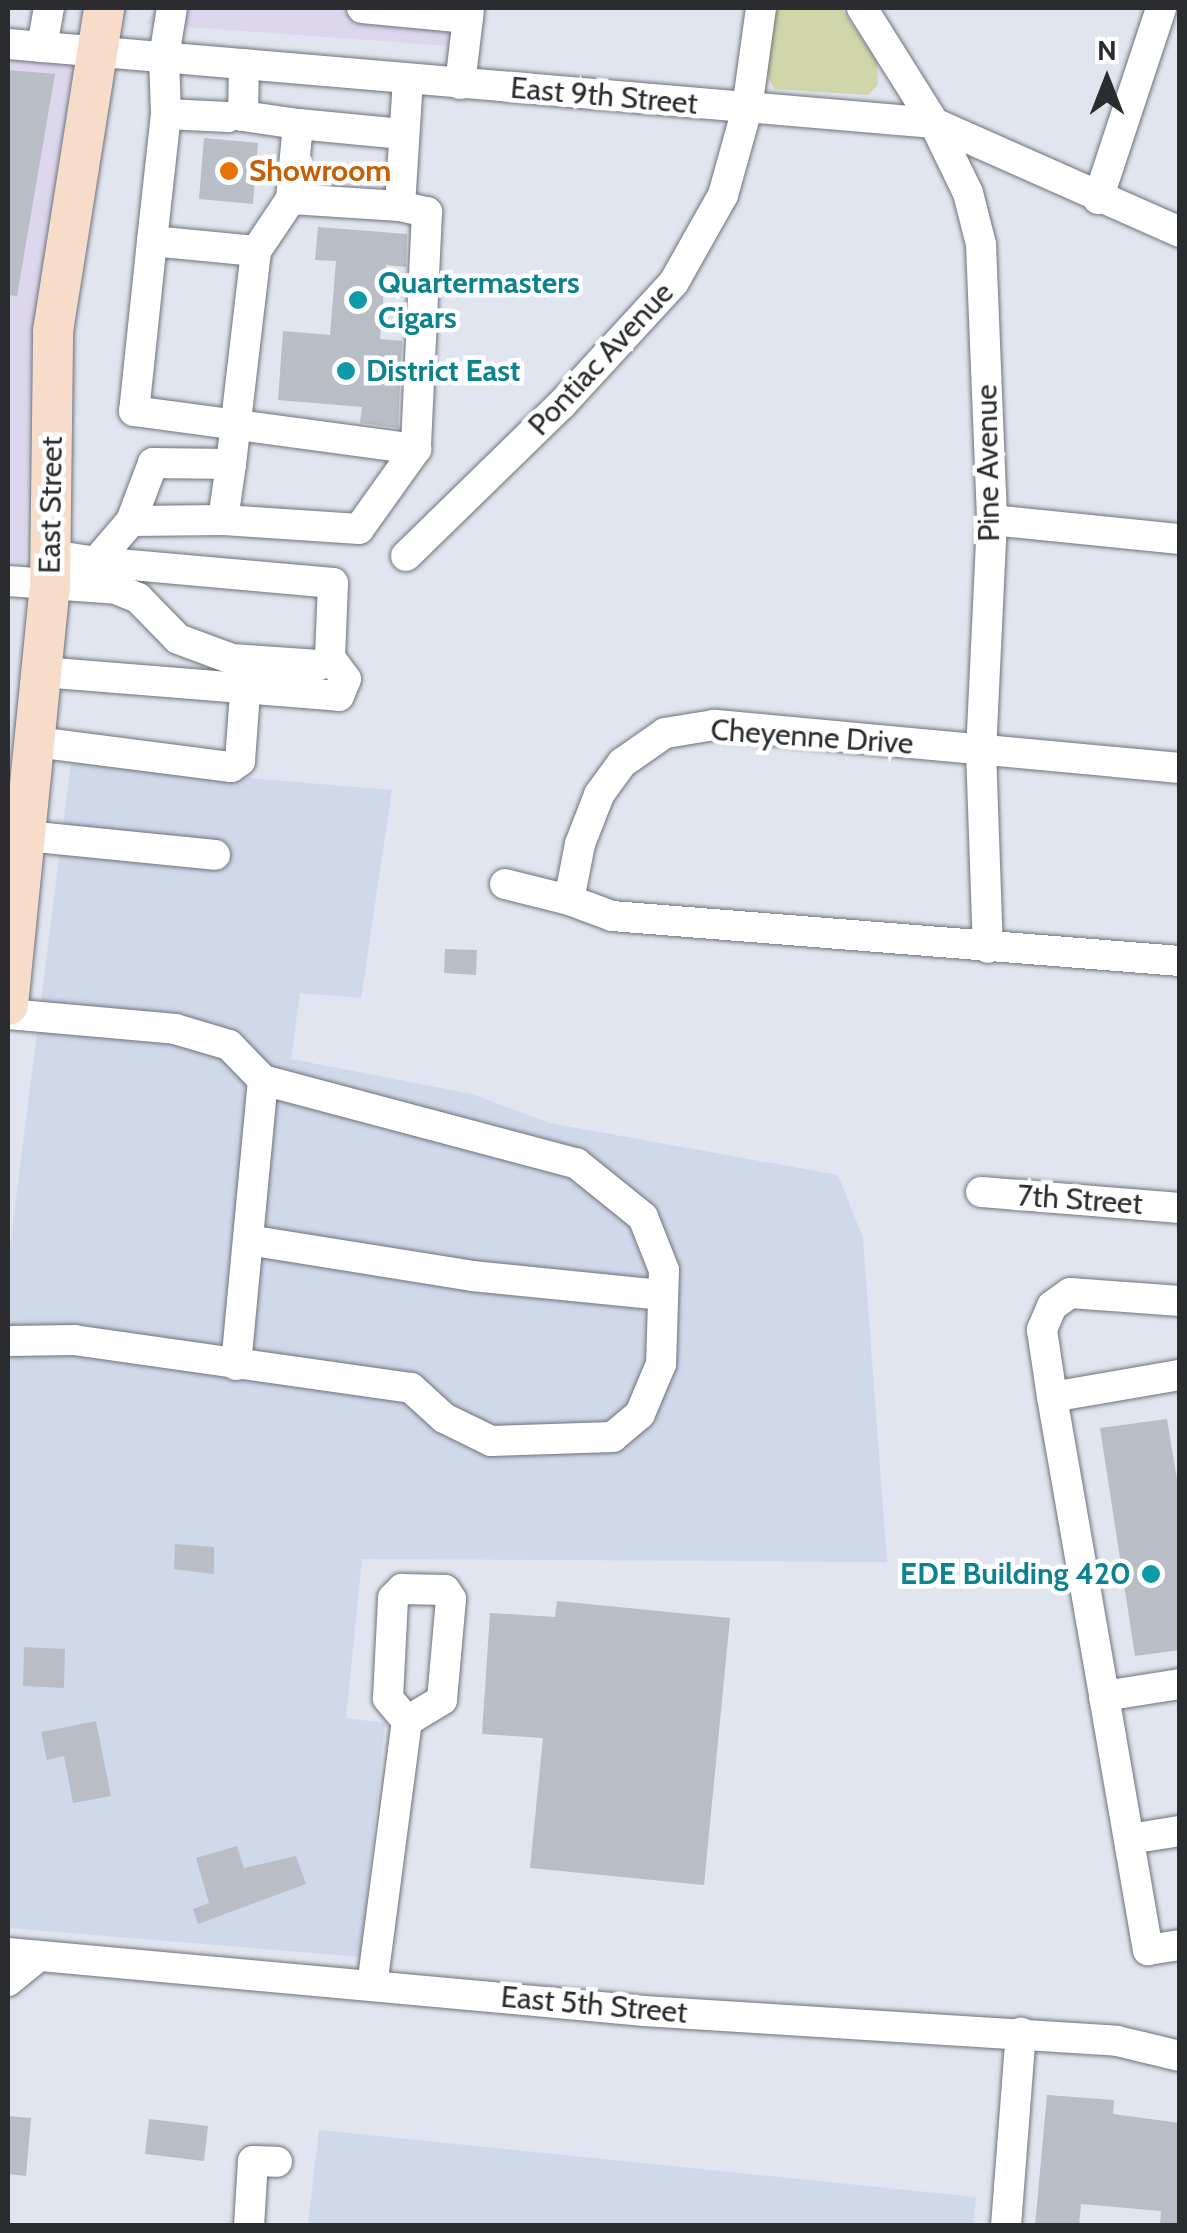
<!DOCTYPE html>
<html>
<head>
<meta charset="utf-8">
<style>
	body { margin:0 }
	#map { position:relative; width:1187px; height:2233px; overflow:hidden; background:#e0e5ef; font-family:Cabin,sans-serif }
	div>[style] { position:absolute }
	.commercial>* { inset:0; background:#ddd7ed }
	.built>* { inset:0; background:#d0d9e9 }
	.green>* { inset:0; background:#d0d6a9 }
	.building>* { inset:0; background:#b8bdc6 }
	.roads { filter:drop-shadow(0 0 2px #6e727b) drop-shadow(0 0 2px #6e727b) }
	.minor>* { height:30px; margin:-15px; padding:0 15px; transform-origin:15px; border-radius:15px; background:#fff }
	.major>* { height:40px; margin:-20px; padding:0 20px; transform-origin:20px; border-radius:20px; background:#f8dcca }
	.dots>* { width:28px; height:28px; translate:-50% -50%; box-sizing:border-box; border:5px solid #fff; border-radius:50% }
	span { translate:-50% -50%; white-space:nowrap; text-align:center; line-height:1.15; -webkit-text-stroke:9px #fff; paint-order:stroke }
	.street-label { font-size:30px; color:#2a2c30 }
	.food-label { font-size:30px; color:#c56008; font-weight:700 }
	.left { translate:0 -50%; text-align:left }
	.culture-label { font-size:30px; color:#0d838f; font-weight:700 }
	.right { translate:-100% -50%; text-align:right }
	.frame { position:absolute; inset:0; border:10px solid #2a2c30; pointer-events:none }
	.north { position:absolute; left:1057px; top:30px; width:100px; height:100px; -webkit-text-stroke:8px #fff; paint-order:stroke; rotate:0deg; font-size:28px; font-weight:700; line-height:40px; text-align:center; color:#2a2c30 }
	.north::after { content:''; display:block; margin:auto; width:35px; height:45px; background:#2a2c30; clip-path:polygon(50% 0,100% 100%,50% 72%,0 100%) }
</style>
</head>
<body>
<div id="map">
	<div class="commercial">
		<i style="clip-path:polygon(156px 8px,481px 8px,476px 48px,146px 24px)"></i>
		<i style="clip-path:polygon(8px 57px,74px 63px,31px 351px,25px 562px,8px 561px)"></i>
	</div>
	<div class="built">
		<i style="clip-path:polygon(71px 763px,392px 790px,361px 998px,300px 993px,291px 1059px,472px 1094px,549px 1123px,838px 1175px,863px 1238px,887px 1562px,362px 1559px,346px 1718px,385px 1723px,361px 1957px,8px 1928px,8px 1262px)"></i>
		<i style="clip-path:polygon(319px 2130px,976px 2197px,973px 2225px,308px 2225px)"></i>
	</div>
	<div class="green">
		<i style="clip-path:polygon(776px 8px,841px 8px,877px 61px,878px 85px,868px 95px,774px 89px,765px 69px)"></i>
	</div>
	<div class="building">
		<i style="clip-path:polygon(8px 70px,55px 74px,17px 296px,8px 295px)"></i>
		<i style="clip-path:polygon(204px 138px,258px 143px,253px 204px,199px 199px)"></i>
		<i style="clip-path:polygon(318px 227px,407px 234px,406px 267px,386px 265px,380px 339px,402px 341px,398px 428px,360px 423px,362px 407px,278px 400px,283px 331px,330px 335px,336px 261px,315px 260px)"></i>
		<i style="clip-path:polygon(445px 949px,477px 950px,476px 975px,444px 973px)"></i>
		<i style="clip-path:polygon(1167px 1419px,1180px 1498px,1180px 1650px,1135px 1656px,1100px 1428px)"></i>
		<i style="clip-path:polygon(175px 1544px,214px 1547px,214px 1574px,174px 1569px)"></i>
		<i style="clip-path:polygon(557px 1601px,730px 1618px,704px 1885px,530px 1868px,543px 1738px,482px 1734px,490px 1613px,555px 1617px)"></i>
		<i style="clip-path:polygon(24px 1647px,65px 1649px,64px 1688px,23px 1686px)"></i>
		<i style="clip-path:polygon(96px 1721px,111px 1796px,73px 1803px,64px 1756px,47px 1760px,41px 1732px)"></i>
		<i style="clip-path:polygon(237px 1846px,244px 1868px,296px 1856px,306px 1884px,198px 1924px,193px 1909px,209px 1903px,196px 1858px)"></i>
		<i style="clip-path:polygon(1047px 2095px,1114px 2100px,1113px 2114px,1180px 2123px,1180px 2226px,1160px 2226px,1161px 2211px,1081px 2204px,1079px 2226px,1035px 2226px)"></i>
		<i style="clip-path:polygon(8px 2116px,31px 2118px,26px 2176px,8px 2174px)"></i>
		<i style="clip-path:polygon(149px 2119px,208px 2126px,204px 2161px,145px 2154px)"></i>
	</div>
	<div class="roads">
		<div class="minor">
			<i style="left:172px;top:8px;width:50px;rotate:99.3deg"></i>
			<i style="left:164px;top:57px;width:57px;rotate:88deg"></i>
			<i style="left:166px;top:114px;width:62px;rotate:2.8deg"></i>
			<i style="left:362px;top:8px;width:106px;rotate:5.4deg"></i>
			<i style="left:468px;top:18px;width:10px;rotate:-84deg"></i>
			<i style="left:862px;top:8px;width:136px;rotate:57.9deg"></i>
			<i style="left:934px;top:123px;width:78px;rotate:64.1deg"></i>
			<i style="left:968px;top:193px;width:53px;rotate:75.7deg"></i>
			<i style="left:981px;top:244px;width:276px;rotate:87.7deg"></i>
			<i style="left:992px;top:520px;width:230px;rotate:92.7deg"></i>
			<i style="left:981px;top:750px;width:198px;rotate:88deg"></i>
			<i style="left:8px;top:44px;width:929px;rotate:4.88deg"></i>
			<i style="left:934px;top:123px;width:269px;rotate:23.9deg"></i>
			<i style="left:42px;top:47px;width:40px;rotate:-80deg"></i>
			<i style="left:244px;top:64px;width:52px;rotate:91.1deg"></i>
			<i style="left:243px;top:116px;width:56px;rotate:8.3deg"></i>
			<i style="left:460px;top:84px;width:66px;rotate:-83.1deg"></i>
			<i style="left:166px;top:114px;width:128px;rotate:96.3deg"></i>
			<i style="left:152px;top:241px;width:104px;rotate:5.5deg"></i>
			<i style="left:402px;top:134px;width:104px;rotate:-174.5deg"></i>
			<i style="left:298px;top:124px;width:75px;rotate:95.3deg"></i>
			<i style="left:291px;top:199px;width:109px;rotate:3.7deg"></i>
			<i style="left:400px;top:206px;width:127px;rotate:-86.4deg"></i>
			<i style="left:1098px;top:199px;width:201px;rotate:-71.7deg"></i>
			<i style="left:400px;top:206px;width:28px;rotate:13deg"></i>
			<i style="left:427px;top:212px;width:237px;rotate:92.7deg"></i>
			<i style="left:152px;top:241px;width:171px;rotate:96deg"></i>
			<i style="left:134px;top:411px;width:285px;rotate:7.7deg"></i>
			<i style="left:416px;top:449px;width:98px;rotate:125.5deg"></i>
			<i style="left:359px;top:529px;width:136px;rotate:-176.2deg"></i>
			<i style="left:223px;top:520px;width:57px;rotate:-81.9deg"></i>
			<i style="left:992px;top:520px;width:189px;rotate:5.8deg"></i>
			<i style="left:131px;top:521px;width:92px;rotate:-0.6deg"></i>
			<i style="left:51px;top:555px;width:46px;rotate:8.8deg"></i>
			<i style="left:96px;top:562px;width:54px;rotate:-49.5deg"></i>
			<i style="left:131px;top:521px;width:62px;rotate:-69.2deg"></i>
			<i style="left:153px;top:463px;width:78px;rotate:0.7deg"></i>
			<i style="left:231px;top:464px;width:214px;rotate:-83.3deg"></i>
			<i style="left:256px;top:251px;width:63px;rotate:-56.1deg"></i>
			<i style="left:406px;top:556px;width:216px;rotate:-44.3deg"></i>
			<i style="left:561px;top:405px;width:167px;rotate:-47.4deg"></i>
			<i style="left:674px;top:282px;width:100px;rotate:-60.6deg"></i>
			<i style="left:723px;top:195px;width:89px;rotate:-74.4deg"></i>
			<i style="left:747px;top:109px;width:102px;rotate:-82.1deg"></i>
			<i style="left:8px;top:581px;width:108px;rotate:4.2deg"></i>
			<i style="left:116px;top:589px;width:24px;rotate:22deg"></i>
			<i style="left:138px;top:598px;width:57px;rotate:45.7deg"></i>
			<i style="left:178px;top:639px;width:58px;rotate:20.3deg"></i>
			<i style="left:232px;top:659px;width:87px;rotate:3.9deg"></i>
			<i style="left:319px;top:665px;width:13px;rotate:-32deg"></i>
			<i style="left:330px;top:658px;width:75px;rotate:-87.7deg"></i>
			<i style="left:333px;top:583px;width:238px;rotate:-174.9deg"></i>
			<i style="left:42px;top:672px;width:298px;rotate:4.6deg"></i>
			<i style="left:339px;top:696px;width:18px;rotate:-68deg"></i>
			<i style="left:346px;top:679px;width:26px;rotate:-127deg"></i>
			<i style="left:36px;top:742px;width:197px;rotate:7.3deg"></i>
			<i style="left:231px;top:767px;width:11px;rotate:-34deg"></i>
			<i style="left:240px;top:761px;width:68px;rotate:-85.8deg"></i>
			<i style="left:1180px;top:768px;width:468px;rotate:-174.7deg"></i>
			<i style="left:714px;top:725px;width:50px;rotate:170.7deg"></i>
			<i style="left:665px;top:733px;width:52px;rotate:145.1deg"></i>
			<i style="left:622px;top:763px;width:39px;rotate:126deg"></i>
			<i style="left:599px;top:795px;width:53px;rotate:111.2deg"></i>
			<i style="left:580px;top:844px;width:57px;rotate:101.1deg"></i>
			<i style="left:569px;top:900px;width:46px;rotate:20.4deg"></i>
			<i style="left:612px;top:916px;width:570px;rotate:4.53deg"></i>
			<i style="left:26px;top:836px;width:190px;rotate:5.7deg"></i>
			<i style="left:505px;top:884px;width:66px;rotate:14deg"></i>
			<i style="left:8px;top:1014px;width:168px;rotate:5.1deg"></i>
			<i style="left:175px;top:1029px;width:56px;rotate:16.5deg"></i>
			<i style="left:229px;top:1045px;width:49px;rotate:45.8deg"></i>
			<i style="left:263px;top:1080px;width:324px;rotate:14.9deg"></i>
			<i style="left:576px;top:1163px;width:86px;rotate:38.9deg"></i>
			<i style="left:643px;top:1217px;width:57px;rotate:68.4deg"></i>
			<i style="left:664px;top:1270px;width:94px;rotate:91.8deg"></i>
			<i style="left:661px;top:1364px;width:54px;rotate:112.8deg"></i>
			<i style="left:640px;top:1414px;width:35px;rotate:140deg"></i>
			<i style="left:613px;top:1437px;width:122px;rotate:178.1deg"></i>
			<i style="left:491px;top:1441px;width:52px;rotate:-153.9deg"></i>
			<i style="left:444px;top:1418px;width:45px;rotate:-137.7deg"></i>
			<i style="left:411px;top:1388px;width:339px;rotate:-171.9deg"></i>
			<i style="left:75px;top:1340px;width:67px;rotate:179.1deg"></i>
			<i style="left:981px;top:1192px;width:200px;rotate:4.6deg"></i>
			<i style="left:248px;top:1240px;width:227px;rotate:9.1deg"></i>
			<i style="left:472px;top:1276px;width:192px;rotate:5.7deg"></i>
			<i style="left:1180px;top:1301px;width:110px;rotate:-175.8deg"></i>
			<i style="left:1070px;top:1293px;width:22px;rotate:144deg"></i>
			<i style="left:1052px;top:1306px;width:26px;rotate:113deg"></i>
			<i style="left:1042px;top:1330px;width:68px;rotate:81.5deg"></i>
			<i style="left:1052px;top:1397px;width:130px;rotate:-9.8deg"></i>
			<i style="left:236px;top:1365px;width:286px;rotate:-84.6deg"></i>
			<i style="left:1052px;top:1397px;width:303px;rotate:80.1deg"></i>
			<i style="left:1104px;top:1696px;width:77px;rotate:-9deg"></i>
			<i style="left:1104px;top:1696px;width:258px;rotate:80.2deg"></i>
			<i style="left:1148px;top:1950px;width:32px;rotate:-9deg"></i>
			<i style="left:1130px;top:1839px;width:51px;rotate:-9.1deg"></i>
			<i style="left:8px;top:1953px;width:639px;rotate:5.21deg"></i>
			<i style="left:644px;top:2011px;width:474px;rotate:3.6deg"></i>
			<i style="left:1117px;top:2041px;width:65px;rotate:13.4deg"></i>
			<i style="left:8px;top:1981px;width:40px;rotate:-39deg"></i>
			<i style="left:372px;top:1986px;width:267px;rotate:-82.5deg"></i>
			<i style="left:407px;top:1721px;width:30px;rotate:-130deg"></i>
			<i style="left:388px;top:1698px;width:100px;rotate:-87.1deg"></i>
			<i style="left:393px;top:1598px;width:13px;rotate:-45deg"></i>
			<i style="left:402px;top:1589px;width:43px;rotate:1.3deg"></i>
			<i style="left:445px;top:1590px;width:11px;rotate:56deg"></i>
			<i style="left:451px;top:1599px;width:101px;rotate:95.1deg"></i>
			<i style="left:442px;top:1700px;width:41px;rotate:149deg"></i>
			<i style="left:249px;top:2226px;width:65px;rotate:-86.5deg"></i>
			<i style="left:253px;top:2161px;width:24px;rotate:2deg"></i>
			<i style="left:1006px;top:2226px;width:194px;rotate:-85.6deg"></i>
		</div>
		<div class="major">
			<i style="left:8px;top:1005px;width:420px;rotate:-84.3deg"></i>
			<i style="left:50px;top:587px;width:256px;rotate:-89.3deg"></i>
			<i style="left:53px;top:331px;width:327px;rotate:-81deg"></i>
		</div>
	</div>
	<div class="dots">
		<i style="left:229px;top:171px;background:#e8710a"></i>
		<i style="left:358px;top:300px;background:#0f9aa8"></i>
		<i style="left:346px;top:371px;background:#0f9aa8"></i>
		<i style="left:1151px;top:1574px;background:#0f9aa8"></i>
	</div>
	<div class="street-label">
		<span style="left:604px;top:96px;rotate:5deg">East 9th Street</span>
		<span style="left:601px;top:359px;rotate:-47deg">Pontiac Avenue</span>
		<span style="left:988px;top:463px;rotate:-91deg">Pine Avenue</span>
		<span style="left:51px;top:505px;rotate:-89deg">East Street</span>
		<span style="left:812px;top:737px;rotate:4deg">Cheyenne Drive</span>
		<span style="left:1080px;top:1200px;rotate:4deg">7th Street</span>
		<span style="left:594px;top:2005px;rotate:5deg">East 5th Street</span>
	</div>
	<div class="food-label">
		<span class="left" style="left:249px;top:171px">Showroom</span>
	</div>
	<div class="culture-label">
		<span class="left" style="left:378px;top:300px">Quartermasters<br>Cigars</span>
		<span class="left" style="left:366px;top:371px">District East</span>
		<span class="right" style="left:1131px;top:1574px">EDE Building 420</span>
	</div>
	<div class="frame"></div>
	<div class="north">N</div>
</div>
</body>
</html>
